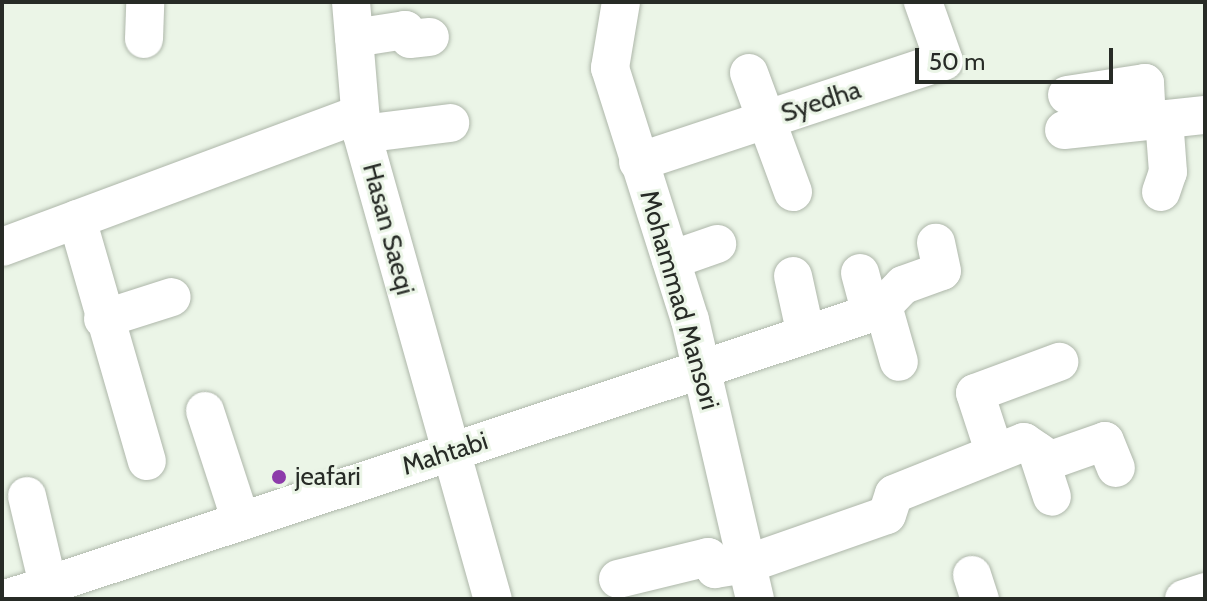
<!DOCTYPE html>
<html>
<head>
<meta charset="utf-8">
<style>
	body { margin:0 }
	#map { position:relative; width:1207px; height:601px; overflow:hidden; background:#ebf5e7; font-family:Cabin,sans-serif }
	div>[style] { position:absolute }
	.roads { filter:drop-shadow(0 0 2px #aeb7aa) drop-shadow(0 0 2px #aeb7aa) }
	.minor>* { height:38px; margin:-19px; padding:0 19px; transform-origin:19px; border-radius:19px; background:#fff }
	.dots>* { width:22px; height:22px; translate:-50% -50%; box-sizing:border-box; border:4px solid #ebf5e7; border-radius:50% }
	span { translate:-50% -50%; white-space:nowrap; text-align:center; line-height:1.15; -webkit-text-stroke:6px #ebf5e7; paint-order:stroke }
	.street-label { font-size:26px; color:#272b26 }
	.poi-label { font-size:26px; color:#272b26 }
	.left { translate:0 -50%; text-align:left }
	.frame { position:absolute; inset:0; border:4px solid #272b26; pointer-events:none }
	.scale { position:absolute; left:915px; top:48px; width:198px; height:36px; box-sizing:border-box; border:4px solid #272b26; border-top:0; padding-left:10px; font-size:24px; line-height:28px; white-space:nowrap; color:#272b26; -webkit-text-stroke:6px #ebf5e7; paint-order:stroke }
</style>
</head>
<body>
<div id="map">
	<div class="roads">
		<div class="minor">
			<i style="left:351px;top:2px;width:132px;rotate:85.2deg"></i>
			<i style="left:362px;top:134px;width:483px;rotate:74.3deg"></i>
			<i style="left:621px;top:2px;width:67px;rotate:99.5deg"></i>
			<i style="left:610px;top:68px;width:264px;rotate:72.4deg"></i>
			<i style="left:690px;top:320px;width:286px;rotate:76.9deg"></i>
			<i style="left:354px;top:38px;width:52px;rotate:-8.9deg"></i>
			<i style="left:405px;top:30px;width:10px;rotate:61deg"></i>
			<i style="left:410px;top:39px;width:20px;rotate:-6deg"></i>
			<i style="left:144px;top:39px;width:37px;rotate:-88deg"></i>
			<i style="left:749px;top:73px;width:127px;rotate:69.7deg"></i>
			<i style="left:1067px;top:95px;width:79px;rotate:-8.7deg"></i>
			<i style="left:1145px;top:83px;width:38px;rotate:87deg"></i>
			<i style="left:1064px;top:130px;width:142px;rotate:-6.1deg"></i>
			<i style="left:362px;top:134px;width:89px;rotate:-7.1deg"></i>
			<i style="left:638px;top:162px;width:322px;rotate:-18.3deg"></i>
			<i style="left:944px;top:61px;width:63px;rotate:-109.6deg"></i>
			<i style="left:1161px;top:192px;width:21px;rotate:-71deg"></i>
			<i style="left:1168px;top:172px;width:53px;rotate:-94.3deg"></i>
			<i style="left:77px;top:219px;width:252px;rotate:73.9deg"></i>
			<i style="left:2px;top:247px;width:382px;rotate:-20.4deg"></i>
			<i style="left:671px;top:260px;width:49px;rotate:-19.2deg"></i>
			<i style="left:860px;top:273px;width:42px;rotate:75deg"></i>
			<i style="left:793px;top:276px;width:60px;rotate:77.6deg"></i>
			<i style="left:883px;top:306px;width:58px;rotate:74.1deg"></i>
			<i style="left:103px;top:319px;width:72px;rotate:-17.7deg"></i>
			<i style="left:205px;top:411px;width:116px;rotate:71.9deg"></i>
			<i style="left:994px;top:451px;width:61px;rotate:-108.1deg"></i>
			<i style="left:975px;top:393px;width:90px;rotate:-20.3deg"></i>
			<i style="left:1037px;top:451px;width:48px;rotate:71.9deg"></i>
			<i style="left:27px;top:496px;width:91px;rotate:76.7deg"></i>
			<i style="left:972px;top:575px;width:25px;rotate:72deg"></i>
			<i style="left:618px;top:579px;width:93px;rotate:-13.7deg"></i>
			<i style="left:708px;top:557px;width:14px;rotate:60deg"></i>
			<i style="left:715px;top:569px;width:32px;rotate:-9deg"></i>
			<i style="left:747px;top:564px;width:148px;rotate:-19.3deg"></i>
			<i style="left:887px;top:515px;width:22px;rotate:-72deg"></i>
			<i style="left:894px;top:494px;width:140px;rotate:-21.8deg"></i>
			<i style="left:1024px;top:442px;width:32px;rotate:34deg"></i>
			<i style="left:1051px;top:460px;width:57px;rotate:-19.4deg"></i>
			<i style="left:1105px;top:441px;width:29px;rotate:68deg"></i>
			<i style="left:6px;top:599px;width:918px;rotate:-18.28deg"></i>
			<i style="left:878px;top:311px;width:36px;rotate:-46deg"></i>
			<i style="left:903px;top:285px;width:41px;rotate:-19.7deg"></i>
			<i style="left:942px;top:271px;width:29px;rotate:-102deg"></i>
			<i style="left:1184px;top:599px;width:22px;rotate:-18deg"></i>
		</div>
	</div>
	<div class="dots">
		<i style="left:279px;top:477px;background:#8d3baa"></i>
	</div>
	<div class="street-label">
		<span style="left:821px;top:102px;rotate:-18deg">Syedha</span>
		<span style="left:388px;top:229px;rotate:75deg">Hasan Saeqi</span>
		<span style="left:679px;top:300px;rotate:74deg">Mohammad Mansori</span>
		<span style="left:445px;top:454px;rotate:-18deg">Mahtabi</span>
	</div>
	<div class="poi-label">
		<span class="left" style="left:295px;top:477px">jeafari</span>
	</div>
	<div class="frame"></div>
	<div class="scale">50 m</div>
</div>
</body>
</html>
